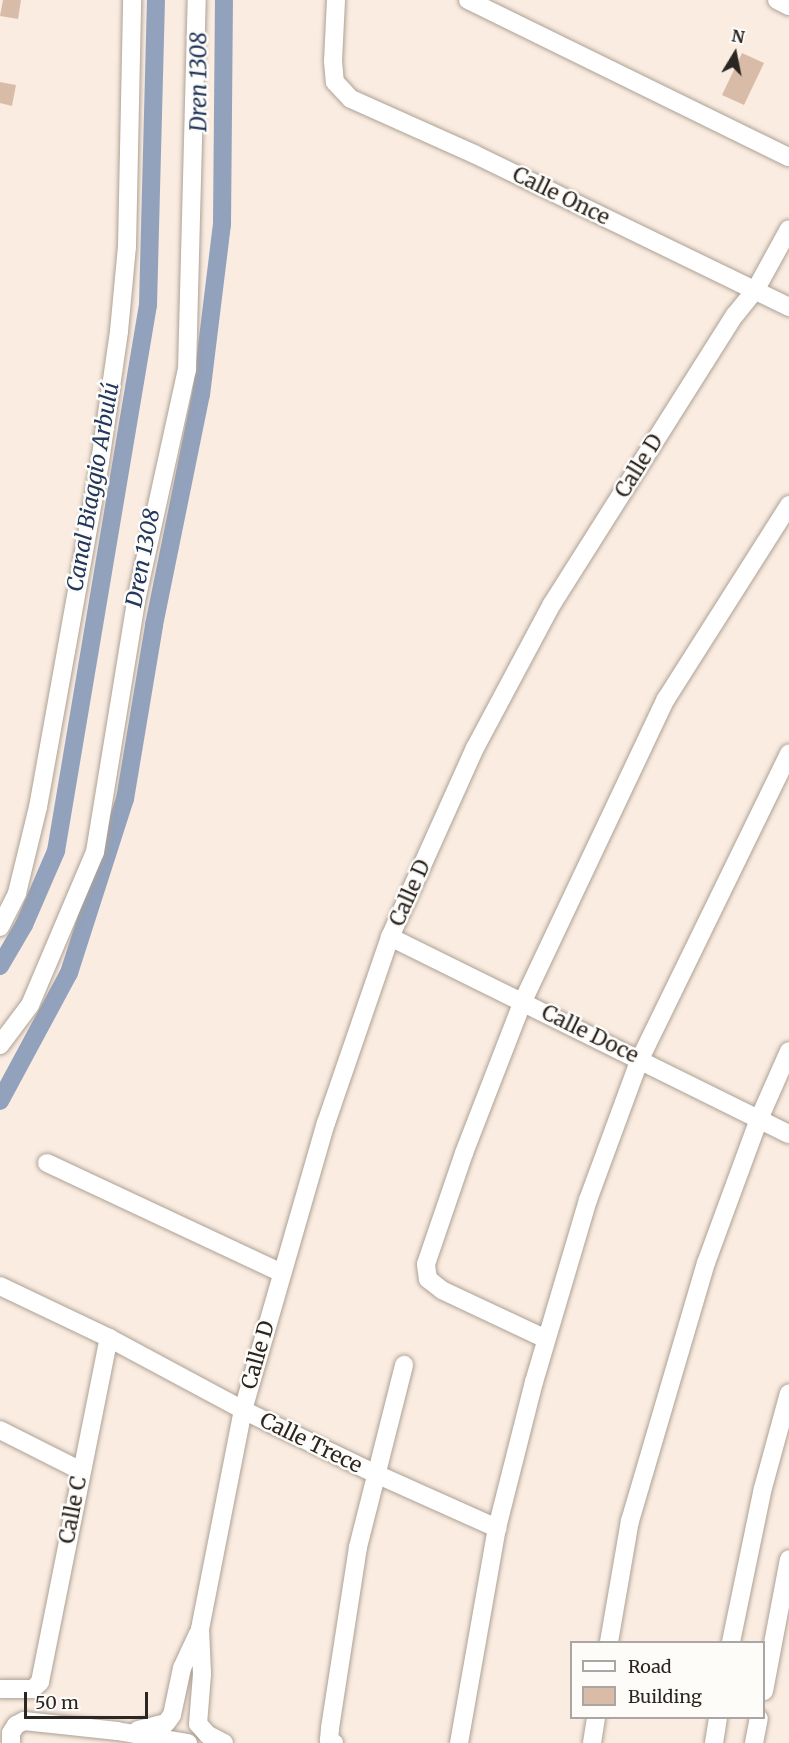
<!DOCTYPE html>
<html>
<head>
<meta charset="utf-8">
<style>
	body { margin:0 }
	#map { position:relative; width:789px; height:1743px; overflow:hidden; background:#faece0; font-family:Merriweather,serif }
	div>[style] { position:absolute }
	.canal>* { height:18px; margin:-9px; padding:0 9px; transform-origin:9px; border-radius:9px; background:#92a1bc }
	.building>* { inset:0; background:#d9bca7 }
	.roads { filter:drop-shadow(0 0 2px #ada195) drop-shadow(0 0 2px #ada195) }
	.minor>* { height:18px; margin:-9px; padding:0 9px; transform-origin:9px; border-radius:9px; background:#fff }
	span { translate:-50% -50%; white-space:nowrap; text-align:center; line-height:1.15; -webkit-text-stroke:5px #fefcf9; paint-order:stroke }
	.street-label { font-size:21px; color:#2b2622 }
	.water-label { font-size:22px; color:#21375d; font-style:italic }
	.legend { position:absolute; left:570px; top:1641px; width:195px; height:78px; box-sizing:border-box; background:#fefcf9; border:2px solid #aaa6a3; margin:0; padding:8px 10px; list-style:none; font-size:18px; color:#2b2622 }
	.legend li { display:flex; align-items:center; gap:12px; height:30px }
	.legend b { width:30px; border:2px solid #aaa6a3 }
	.north { position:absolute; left:705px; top:24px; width:60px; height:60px; -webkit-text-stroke:4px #fefcf9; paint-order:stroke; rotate:10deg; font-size:16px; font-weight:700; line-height:24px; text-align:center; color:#2b2622 }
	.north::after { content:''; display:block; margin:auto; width:21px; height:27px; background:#2b2622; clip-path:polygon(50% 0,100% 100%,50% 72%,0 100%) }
	.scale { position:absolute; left:24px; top:1692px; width:124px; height:27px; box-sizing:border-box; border:3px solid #2b2622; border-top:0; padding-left:8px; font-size:18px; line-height:21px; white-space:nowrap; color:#2b2622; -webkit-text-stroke:4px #fefcf9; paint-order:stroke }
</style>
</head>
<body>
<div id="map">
	<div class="canal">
		<i style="left:0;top:966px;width:48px;rotate:-59.7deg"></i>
		<i style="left:24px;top:925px;width:81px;rotate:-66.6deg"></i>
		<i style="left:56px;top:851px;width:554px;rotate:-80.44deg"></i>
		<i style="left:148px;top:305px;width:305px;rotate:-88.5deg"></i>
		<i style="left:0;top:1101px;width:145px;rotate:-61.7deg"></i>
		<i style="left:69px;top:973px;width:183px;rotate:-72.2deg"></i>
		<i style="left:125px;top:799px;width:176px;rotate:-80.5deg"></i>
		<i style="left:154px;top:625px;width:235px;rotate:-78.5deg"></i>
		<i style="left:201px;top:395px;width:171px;rotate:-83deg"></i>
		<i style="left:222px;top:225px;width:225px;rotate:-89.5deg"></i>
	</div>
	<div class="building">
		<i style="clip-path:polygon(3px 0,21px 0,18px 19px,0 16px)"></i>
		<i style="clip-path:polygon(742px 53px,764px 63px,744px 105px,722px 95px)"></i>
		<i style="clip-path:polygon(0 82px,16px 85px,12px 106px,0 103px)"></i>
	</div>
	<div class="roads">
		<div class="minor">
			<i style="left:336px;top:0;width:61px;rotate:92.8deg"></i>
			<i style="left:333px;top:61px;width:21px;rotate:85deg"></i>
			<i style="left:335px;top:82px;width:23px;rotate:47deg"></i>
			<i style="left:351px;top:99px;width:135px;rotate:24.1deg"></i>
			<i style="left:474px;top:154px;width:350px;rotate:25.9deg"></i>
			<i style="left:468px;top:0;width:357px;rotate:26.1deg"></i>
			<i style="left:777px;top:0;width:13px;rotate:27deg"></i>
			<i style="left:0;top:927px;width:38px;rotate:-63deg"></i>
			<i style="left:17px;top:893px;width:89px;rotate:-76.3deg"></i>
			<i style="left:38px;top:807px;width:351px;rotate:-79.8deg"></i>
			<i style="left:100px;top:462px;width:132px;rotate:-81.7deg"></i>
			<i style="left:119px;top:331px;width:85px;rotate:-84.6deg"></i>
			<i style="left:127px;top:246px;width:246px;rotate:-88.8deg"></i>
			<i style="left:390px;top:937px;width:445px;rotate:26.3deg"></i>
			<i style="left:0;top:1045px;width:50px;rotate:-53.1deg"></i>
			<i style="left:30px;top:1005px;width:166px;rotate:-67deg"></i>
			<i style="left:95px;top:852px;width:254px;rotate:-80.7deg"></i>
			<i style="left:136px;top:601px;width:237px;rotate:-77.6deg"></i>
			<i style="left:187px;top:370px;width:370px;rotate:-88.5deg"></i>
			<i style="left:47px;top:1163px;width:259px;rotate:25.1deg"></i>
			<i style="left:0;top:1286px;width:121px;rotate:25.5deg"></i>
			<i style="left:109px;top:1338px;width:152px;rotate:28.2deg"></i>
			<i style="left:243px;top:1410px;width:148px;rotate:25.7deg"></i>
			<i style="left:376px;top:1474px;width:133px;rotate:24.1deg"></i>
			<i style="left:546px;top:1339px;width:115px;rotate:-154.8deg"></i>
			<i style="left:442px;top:1290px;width:18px;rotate:-142deg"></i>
			<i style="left:428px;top:1279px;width:15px;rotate:-98deg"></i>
			<i style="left:426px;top:1264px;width:117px;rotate:-71.1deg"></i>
			<i style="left:464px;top:1153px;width:163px;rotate:-68.8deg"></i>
			<i style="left:523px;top:1001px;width:334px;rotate:-64.7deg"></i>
			<i style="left:666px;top:699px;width:230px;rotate:-57.6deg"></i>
			<i style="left:0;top:1430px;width:91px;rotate:26.8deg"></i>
			<i style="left:609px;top:1642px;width:123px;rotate:-80.2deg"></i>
			<i style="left:630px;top:1521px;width:269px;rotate:-73.6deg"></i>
			<i style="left:706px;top:1263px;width:153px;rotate:-69.8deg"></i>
			<i style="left:759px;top:1119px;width:74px;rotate:-66.2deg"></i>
			<i style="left:731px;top:1642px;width:157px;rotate:-78.3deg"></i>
			<i style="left:763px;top:1488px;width:98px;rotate:-74.7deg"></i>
			<i style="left:0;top:1689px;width:33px"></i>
			<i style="left:33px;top:1689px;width:10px;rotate:-45deg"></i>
			<i style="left:40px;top:1682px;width:351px;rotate:-78.7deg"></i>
			<i style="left:764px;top:1691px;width:134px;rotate:-79.3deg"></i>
			<i style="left:138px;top:1730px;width:29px;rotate:-14deg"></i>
			<i style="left:166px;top:1723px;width:10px;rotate:-53deg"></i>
			<i style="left:172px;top:1715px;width:48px;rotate:-78deg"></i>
			<i style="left:182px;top:1668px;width:38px;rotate:-65deg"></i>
			<i style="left:11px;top:1743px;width:10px;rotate:-90deg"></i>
			<i style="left:11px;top:1733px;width:9px;rotate:-58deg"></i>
			<i style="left:16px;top:1725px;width:9px;rotate:-27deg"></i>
			<i style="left:24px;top:1721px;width:94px;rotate:6.1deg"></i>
			<i style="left:117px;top:1731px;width:72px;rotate:9.6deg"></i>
			<i style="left:224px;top:1743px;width:18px;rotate:-153deg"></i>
			<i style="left:208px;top:1735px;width:15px;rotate:-132deg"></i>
			<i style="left:198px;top:1724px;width:50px;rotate:-85.4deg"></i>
			<i style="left:202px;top:1674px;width:45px;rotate:-92.5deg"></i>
			<i style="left:200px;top:1629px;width:223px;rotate:-78.9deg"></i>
			<i style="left:243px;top:1410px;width:299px;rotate:-73.9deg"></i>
			<i style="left:326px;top:1123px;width:197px;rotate:-71deg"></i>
			<i style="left:390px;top:937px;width:207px;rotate:-65.8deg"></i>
			<i style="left:475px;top:748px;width:163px;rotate:-61.9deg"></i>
			<i style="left:552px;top:604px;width:342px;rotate:-57.7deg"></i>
			<i style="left:735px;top:315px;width:33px;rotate:-51deg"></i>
			<i style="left:756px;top:289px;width:68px;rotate:-61.2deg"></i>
			<i style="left:334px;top:1743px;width:6px;rotate:-149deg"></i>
			<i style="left:329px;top:1740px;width:12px;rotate:-85deg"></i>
			<i style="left:330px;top:1728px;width:183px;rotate:-81.2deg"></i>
			<i style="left:358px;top:1547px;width:188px;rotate:-75.8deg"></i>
			<i style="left:459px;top:1743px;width:218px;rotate:-80deg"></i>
			<i style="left:497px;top:1528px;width:151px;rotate:-75.8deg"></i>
			<i style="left:534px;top:1382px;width:190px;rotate:-73.5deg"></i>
			<i style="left:588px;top:1200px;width:150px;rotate:-69.8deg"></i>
			<i style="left:640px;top:1059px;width:340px;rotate:-64deg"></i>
			<i style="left:592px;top:1743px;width:25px;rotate:-81deg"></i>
			<i style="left:714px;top:1743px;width:25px;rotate:-81deg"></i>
			<i style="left:754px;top:1743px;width:25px;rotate:-79deg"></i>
		</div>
	</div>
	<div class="street-label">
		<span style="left:561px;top:196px;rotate:26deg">Calle Once</span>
		<span style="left:639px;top:466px;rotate:-58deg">Calle D</span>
		<span style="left:410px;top:893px;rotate:-66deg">Calle D</span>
		<span style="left:590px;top:1034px;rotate:26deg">Calle Doce</span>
		<span style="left:258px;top:1355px;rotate:-74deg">Calle D</span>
		<span style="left:311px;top:1443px;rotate:26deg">Calle Trece</span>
		<span style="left:73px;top:1510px;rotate:-79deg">Calle C</span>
	</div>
	<div class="water-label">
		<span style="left:199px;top:82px;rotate:-90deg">Dren 1308</span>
		<span style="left:93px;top:487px;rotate:-80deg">Canal Biaggio Arbulú</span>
		<span style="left:143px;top:558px;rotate:-79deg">Dren 1308</span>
	</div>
	<ul class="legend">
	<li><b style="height:8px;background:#fff"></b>Road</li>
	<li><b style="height:16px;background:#d9bca7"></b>Building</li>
	</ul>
	<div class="north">N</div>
	<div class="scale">50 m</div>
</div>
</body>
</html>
